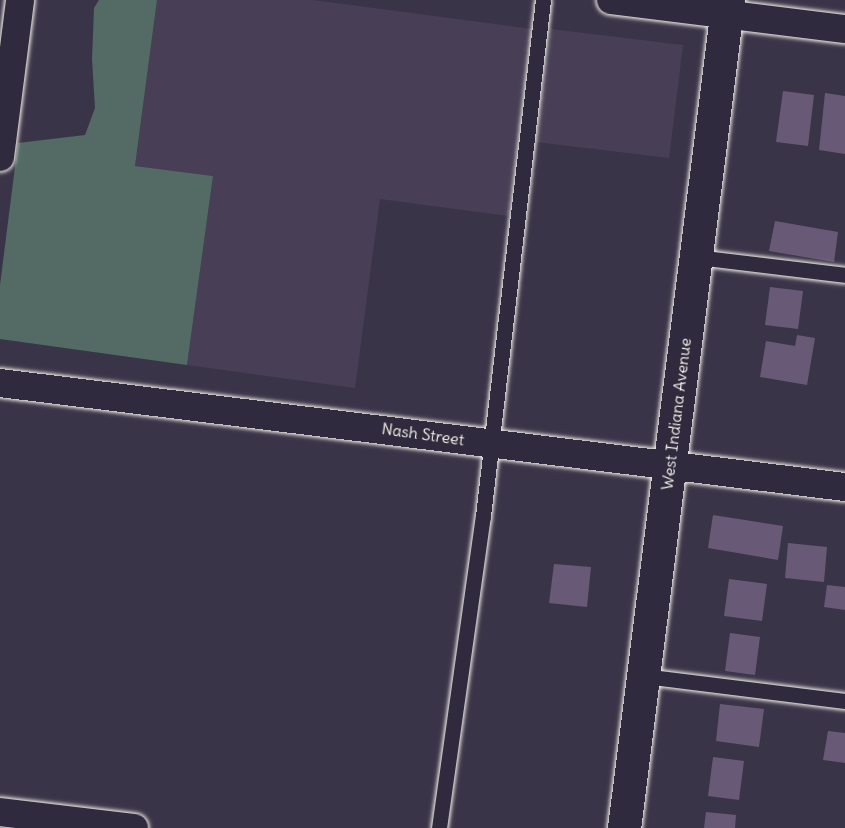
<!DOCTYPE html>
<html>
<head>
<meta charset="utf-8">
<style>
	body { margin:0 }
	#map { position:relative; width:845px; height:828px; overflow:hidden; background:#3a3448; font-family:Delius,sans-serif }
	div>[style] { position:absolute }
	.built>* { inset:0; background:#483f56 }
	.green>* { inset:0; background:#536a65 }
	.building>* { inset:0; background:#685a76 }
	.roads { filter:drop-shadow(0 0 2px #f4f1e8) drop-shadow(0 0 2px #f4f1e8) }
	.lane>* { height:15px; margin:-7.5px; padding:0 7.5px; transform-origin:7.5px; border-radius:7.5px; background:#2f2a3d }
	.street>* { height:28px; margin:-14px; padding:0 14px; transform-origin:14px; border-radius:14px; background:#2f2a3d }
	.secondary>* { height:33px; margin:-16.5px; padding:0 16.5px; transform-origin:16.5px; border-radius:16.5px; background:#2f2a3d }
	span { translate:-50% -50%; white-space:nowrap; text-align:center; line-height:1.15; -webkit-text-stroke:5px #2f2a3d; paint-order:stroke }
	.street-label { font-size:16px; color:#f4f1e8 }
</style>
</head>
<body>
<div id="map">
	<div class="built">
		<i style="clip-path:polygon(157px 0,313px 0,532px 29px,508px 216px,380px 199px,355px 388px,187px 365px,213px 176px,135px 166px)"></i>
		<i style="clip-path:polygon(551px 29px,683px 45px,669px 158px,536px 142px)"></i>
	</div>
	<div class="green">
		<i style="clip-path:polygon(99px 0,157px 0,135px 166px,213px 176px,187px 365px,0 339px,0 285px,18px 143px,85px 135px,95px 108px,92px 59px,94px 8px)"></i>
	</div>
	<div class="building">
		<i style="clip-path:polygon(783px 91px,814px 95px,808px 146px,776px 142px)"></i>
		<i style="clip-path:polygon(825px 93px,845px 96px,845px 154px,819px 150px)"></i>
		<i style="clip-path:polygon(775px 221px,838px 232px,834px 262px,769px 251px)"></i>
		<i style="clip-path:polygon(770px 287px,803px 291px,798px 329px,765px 325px)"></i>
		<i style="clip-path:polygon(797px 335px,815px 338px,807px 385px,760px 377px,766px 341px,795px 346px)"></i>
		<i style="clip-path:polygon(713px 515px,783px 526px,778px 560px,708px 548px)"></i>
		<i style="clip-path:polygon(788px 543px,827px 547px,824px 582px,785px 578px)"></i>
		<i style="clip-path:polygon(554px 564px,591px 567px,587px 607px,549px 603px)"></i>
		<i style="clip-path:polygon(729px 579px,767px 584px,762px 621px,724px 616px)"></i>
		<i style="clip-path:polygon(827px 585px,845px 587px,845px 610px,824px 607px)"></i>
		<i style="clip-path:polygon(730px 633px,760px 637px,755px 675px,725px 671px)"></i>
		<i style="clip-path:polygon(720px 704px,764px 709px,759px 747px,716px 741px)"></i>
		<i style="clip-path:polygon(828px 731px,845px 733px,845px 763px,823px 760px)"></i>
		<i style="clip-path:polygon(713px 757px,744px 761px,739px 800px,708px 796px)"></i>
		<i style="clip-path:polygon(706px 812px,736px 815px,735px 828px,704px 828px)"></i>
	</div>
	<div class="roads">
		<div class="lane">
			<i style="left:697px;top:257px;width:149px;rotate:6.9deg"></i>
			<i style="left:644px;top:676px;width:203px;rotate:7.1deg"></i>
			<i style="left:439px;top:828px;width:315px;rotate:-82deg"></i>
			<i style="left:483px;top:516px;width:519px;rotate:-83.37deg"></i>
		</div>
		<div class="street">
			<i style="left:611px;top:0;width:236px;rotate:7.1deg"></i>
			<i style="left:0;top:157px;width:158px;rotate:-82.7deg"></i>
			<i style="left:0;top:383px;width:851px;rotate:7.02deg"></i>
			<i style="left:0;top:812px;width:135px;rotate:6.8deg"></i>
		</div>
		<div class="secondary">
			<i style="left:624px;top:828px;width:835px;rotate:-82.84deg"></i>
		</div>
	</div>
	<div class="street-label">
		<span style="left:676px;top:414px;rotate:-83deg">West Indiana Avenue</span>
		<span style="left:423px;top:434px;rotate:8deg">Nash Street</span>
	</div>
</div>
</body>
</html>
